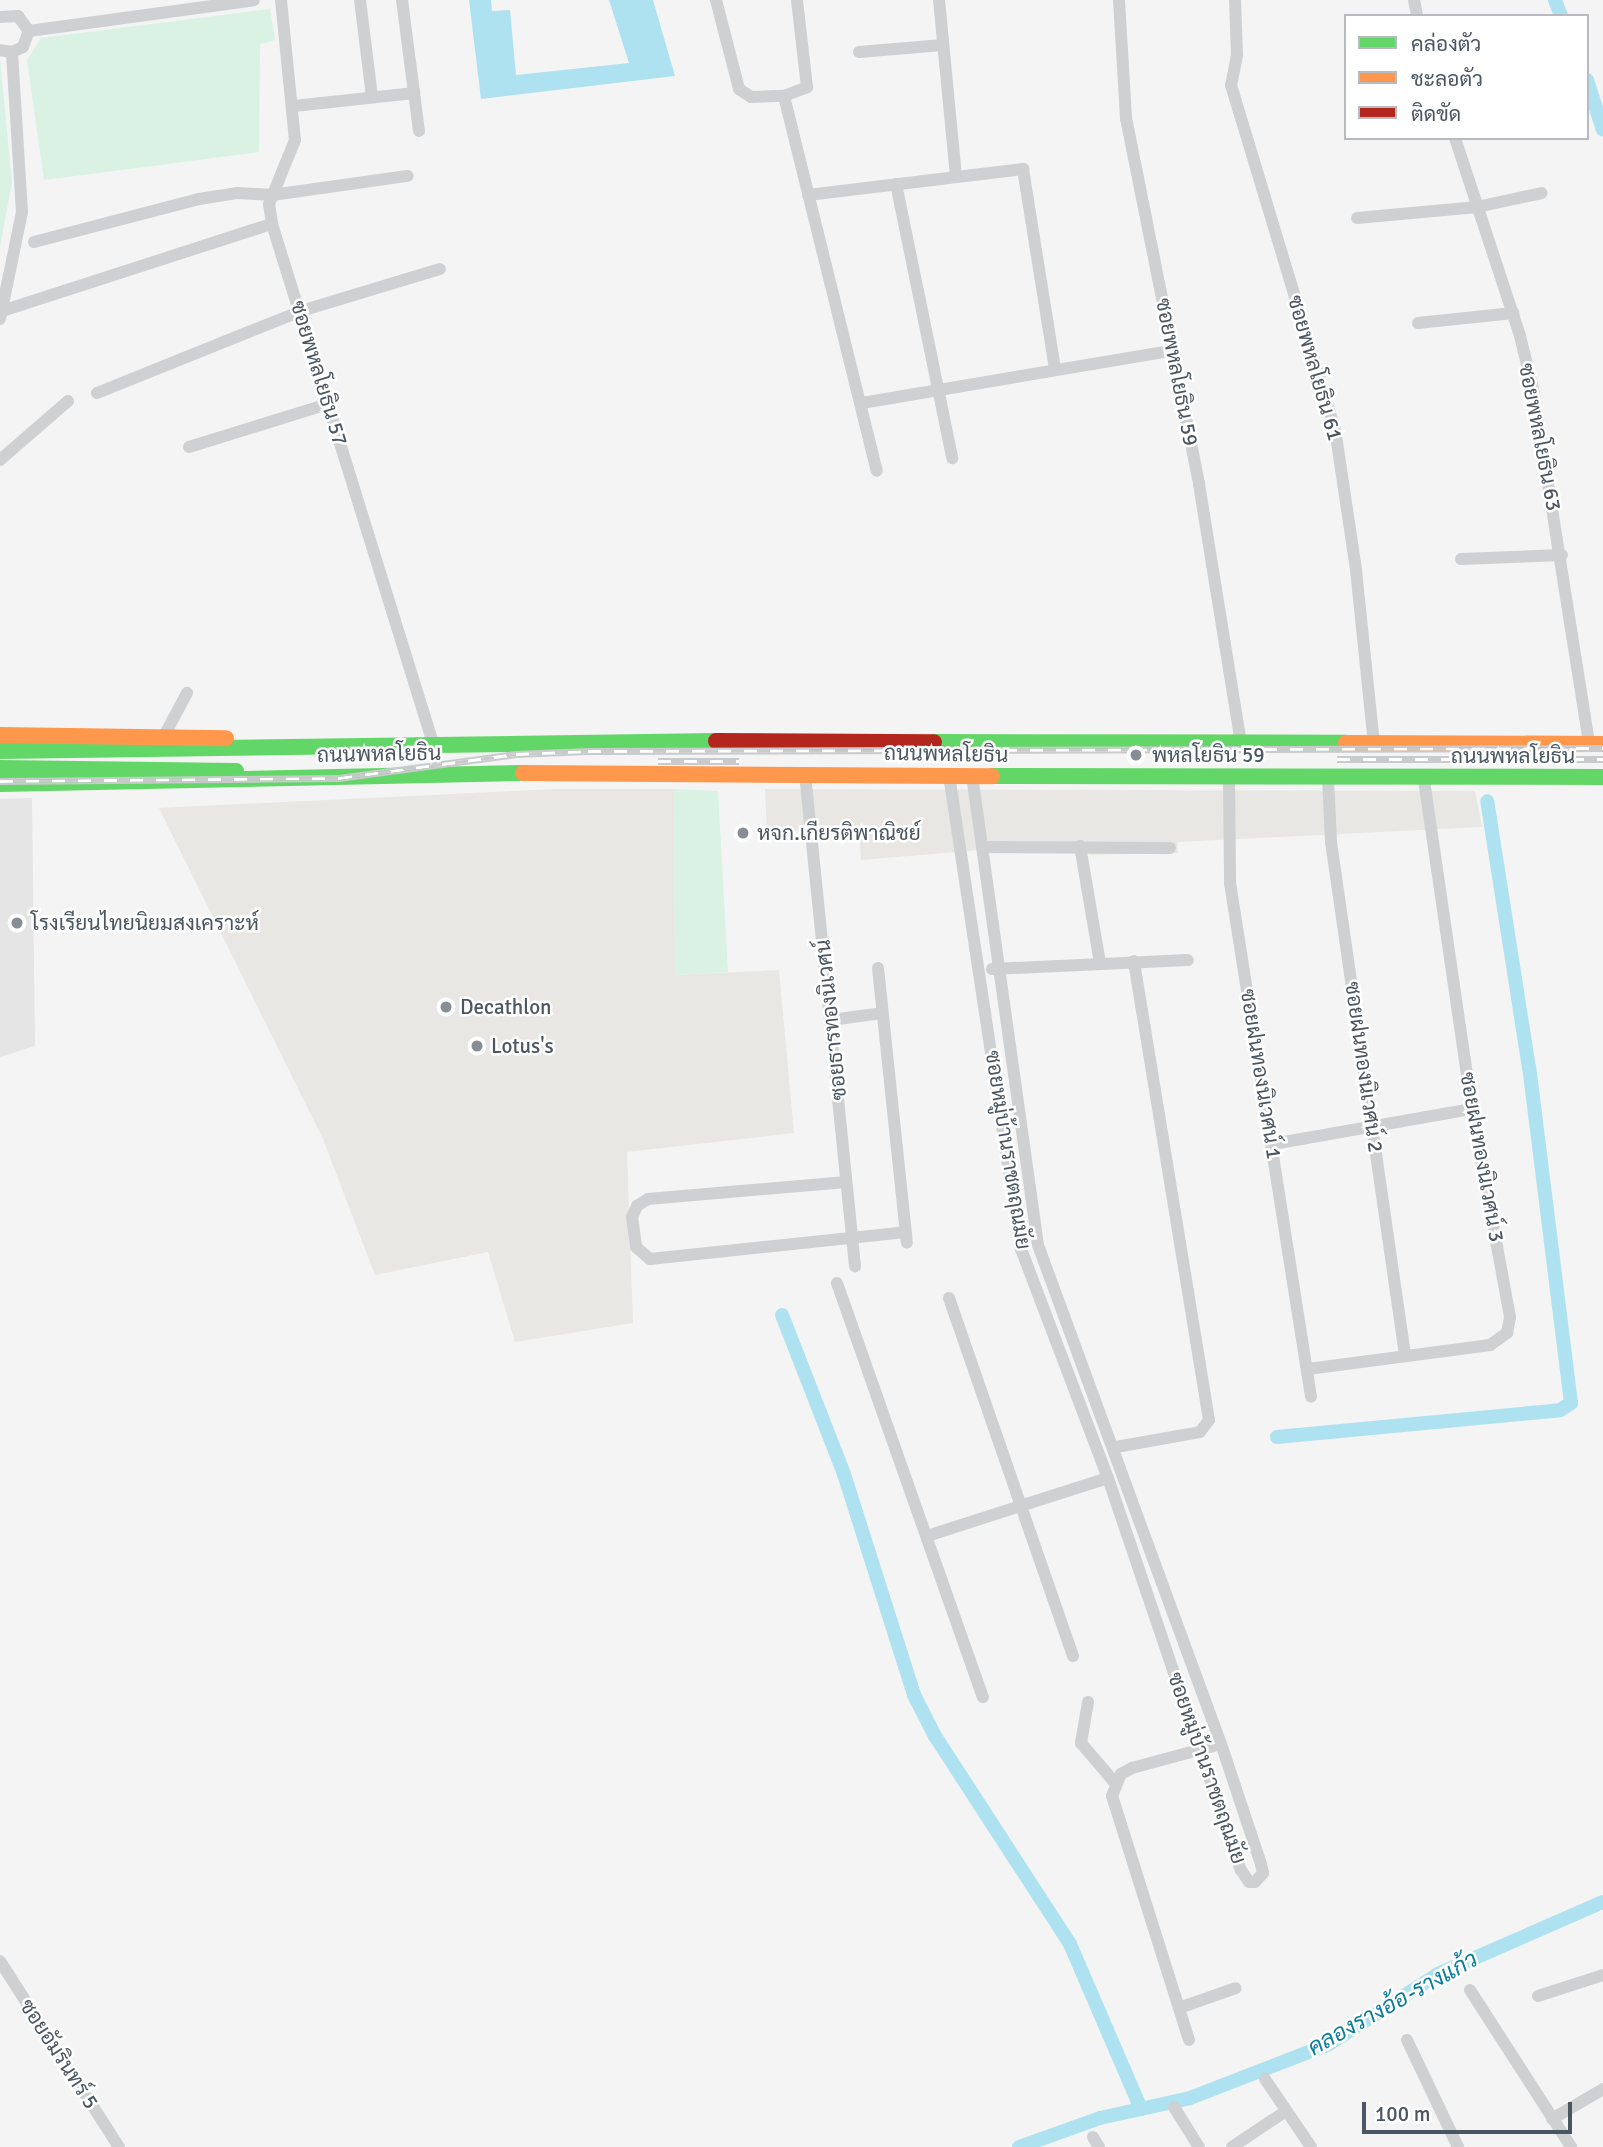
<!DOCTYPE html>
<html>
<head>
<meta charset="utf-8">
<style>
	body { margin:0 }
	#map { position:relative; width:1603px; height:2147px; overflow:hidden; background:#f4f4f4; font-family:Signika,Sarabun,sans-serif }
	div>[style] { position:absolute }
	.commercial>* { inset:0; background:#e8e7e3 }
	.education>* { inset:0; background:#e6e5e6 }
	.green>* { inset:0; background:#d9f2e3 }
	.water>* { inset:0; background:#aee2f0 }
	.canal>* { height:14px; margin:-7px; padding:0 7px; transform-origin:7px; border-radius:7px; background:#aee2f0 }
	.street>* { height:12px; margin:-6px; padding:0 6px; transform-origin:6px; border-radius:6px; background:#ced0d2 }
	.fast>* { height:16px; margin:-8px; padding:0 8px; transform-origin:8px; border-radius:8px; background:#63d668 }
	.slow>* { height:16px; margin:-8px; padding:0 8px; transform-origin:8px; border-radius:8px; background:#ff974d }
	.jam>* { height:16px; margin:-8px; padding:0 8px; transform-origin:8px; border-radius:8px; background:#b3261e }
	.rail>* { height:7px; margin-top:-3.5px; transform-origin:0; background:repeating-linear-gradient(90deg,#fff 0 13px,#c9cacc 0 26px); box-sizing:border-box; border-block:2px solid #c9cacc }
	.dots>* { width:19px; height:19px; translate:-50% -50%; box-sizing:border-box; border:4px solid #fff; border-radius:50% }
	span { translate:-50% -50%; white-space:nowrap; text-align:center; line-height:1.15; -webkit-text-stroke:5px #fff; paint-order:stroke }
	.street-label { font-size:21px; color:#4a5661 }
	.poi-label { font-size:21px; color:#4a5661 }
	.left { translate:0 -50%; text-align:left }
	.water-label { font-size:23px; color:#0c7c9b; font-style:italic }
	.legend { position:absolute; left:1344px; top:14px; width:245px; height:126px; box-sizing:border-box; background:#fff; border:2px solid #b7bbc0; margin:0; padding:9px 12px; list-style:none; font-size:21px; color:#4a5661 }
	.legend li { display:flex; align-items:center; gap:14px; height:35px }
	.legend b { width:35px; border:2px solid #b7bbc0 }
	.scale { position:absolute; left:1362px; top:2102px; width:210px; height:32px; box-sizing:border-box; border:4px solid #4a5661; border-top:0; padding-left:9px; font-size:21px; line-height:24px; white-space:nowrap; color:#4a5661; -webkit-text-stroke:5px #fff; paint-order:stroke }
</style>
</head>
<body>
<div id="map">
	<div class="commercial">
		<i style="clip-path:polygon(555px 789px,674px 789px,675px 975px,779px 970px,794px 1133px,627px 1152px,633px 1323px,515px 1342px,488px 1252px,375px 1275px,323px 1139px,159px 808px)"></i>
		<i style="clip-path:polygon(765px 789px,1475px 791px,1482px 827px,1177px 842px,1178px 853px,1089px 855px,1086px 841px,861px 860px,859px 826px,767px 833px)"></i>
	</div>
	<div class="education">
		<i style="clip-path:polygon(32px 798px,35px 1046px,0 1057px,0 799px)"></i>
	</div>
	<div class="green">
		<i style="clip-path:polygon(270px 9px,275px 40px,260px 44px,259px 152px,44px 180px,27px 60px,41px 38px)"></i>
		<i style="clip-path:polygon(0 59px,12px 182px,0 247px)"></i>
		<i style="clip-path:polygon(674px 789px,718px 791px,728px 972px,675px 975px)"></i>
	</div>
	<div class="water">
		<i style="clip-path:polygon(469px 0,491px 0,492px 11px,510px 10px,516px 75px,629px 63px,609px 0,653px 0,675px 76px,481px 99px)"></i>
	</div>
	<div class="canal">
		<i style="left:1555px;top:0;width:17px;rotate:69deg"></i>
		<i style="left:1587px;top:80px;width:52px;rotate:72.3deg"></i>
		<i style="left:782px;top:1315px;width:171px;rotate:68.7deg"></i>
		<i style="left:844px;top:1474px;width:232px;rotate:72.4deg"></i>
		<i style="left:914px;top:1695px;width:46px;rotate:62.9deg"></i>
		<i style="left:935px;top:1736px;width:248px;rotate:57deg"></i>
		<i style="left:1070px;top:1944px;width:180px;rotate:66.7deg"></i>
		<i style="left:1277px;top:1437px;width:284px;rotate:-5.4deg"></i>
		<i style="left:1560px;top:1410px;width:13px;rotate:-32deg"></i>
		<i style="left:1571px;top:1403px;width:338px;rotate:-97.1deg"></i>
		<i style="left:1529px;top:1068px;width:270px;rotate:-98.9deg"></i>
		<i style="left:1019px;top:2147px;width:86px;rotate:-19.7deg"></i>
		<i style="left:1100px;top:2118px;width:92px;rotate:-12.5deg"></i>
		<i style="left:1190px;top:2098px;width:149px;rotate:-21.2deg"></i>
		<i style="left:1329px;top:2044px;width:130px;rotate:-32.7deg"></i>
		<i style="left:1438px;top:1974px;width:180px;rotate:-23.6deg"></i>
	</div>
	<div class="street">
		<i style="left:281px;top:0;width:141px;rotate:84.3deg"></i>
		<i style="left:295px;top:140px;width:69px;rotate:112.1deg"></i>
		<i style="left:269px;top:204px;width:20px;rotate:81deg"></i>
		<i style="left:272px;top:224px;width:543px;rotate:72.77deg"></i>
		<i style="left:360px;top:0;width:98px;rotate:82.9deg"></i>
		<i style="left:402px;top:0;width:132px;rotate:82.6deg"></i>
		<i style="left:716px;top:0;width:92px;rotate:75.5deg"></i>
		<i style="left:739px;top:89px;width:14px;rotate:34deg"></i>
		<i style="left:751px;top:97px;width:33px;rotate:-2deg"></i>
		<i style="left:784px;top:96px;width:25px;rotate:-21deg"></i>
		<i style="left:807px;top:87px;width:88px;rotate:-96.6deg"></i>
		<i style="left:939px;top:0;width:177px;rotate:84.5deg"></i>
		<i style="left:1119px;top:0;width:118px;rotate:86.6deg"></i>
		<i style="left:1126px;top:118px;width:373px;rotate:78.7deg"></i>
		<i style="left:1199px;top:484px;width:263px;rotate:80.8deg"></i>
		<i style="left:1235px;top:0;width:55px;rotate:87.9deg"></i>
		<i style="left:1237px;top:55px;width:31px;rotate:101deg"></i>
		<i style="left:1231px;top:85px;width:359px;rotate:73.2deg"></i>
		<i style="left:1335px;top:429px;width:143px;rotate:81.5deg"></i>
		<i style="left:1356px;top:570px;width:176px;rotate:84.1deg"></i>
		<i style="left:1414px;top:0;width:16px;rotate:79deg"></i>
		<i style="left:0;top:17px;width:18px;rotate:-3deg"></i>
		<i style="left:18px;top:16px;width:19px;rotate:54deg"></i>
		<i style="left:29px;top:31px;width:17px;rotate:111deg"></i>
		<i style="left:23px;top:47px;width:12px;rotate:156deg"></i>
		<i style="left:12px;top:52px;width:12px;rotate:-171deg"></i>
		<i style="left:29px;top:31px;width:227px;rotate:-7.8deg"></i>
		<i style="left:859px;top:52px;width:84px;rotate:-4.8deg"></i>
		<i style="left:784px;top:96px;width:386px;rotate:76.1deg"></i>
		<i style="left:294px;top:106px;width:121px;rotate:-6.2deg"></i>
		<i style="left:1455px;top:138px;width:208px;rotate:71.8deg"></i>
		<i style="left:1520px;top:336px;width:55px;rotate:76.2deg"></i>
		<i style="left:1533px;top:389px;width:359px;rotate:81deg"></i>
		<i style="left:896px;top:184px;width:280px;rotate:78.4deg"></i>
		<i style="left:808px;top:195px;width:217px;rotate:-6.9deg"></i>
		<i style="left:1023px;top:169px;width:202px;rotate:80.9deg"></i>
		<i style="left:1357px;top:218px;width:121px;rotate:-5.2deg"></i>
		<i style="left:1477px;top:207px;width:66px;rotate:-12.2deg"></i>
		<i style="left:34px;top:242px;width:171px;rotate:-14.6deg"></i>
		<i style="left:199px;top:199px;width:38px;rotate:-9deg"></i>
		<i style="left:237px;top:193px;width:35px;rotate:3deg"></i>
		<i style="left:272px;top:195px;width:137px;rotate:-8deg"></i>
		<i style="left:5px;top:310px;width:281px;rotate:-17.9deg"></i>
		<i style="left:0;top:319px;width:109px;rotate:-78.4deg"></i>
		<i style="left:22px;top:212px;width:160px;rotate:-93.6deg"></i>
		<i style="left:1418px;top:323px;width:96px;rotate:-6deg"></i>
		<i style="left:97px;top:393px;width:220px;rotate:-21.9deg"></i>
		<i style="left:301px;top:311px;width:145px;rotate:-16.8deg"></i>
		<i style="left:862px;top:403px;width:316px;rotate:-9.6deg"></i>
		<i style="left:189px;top:447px;width:145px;rotate:-17.2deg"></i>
		<i style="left:0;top:460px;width:90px;rotate:-40.9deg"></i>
		<i style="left:1461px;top:559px;width:101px;rotate:-2.3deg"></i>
		<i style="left:164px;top:736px;width:49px;rotate:-61.9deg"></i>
		<i style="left:805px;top:774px;width:495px;rotate:84.2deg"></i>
		<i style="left:949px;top:775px;width:479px;rotate:81.4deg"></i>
		<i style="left:1021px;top:1249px;width:245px;rotate:69.2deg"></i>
		<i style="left:1108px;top:1478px;width:414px;rotate:71.3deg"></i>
		<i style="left:1241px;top:1870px;width:14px;rotate:56deg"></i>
		<i style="left:1249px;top:1882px;width:6px"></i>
		<i style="left:1255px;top:1882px;width:12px;rotate:-48deg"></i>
		<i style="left:1263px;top:1873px;width:9px;rotate:-103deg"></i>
		<i style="left:1261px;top:1864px;width:126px;rotate:-108.4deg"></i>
		<i style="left:1221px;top:1744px;width:531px;rotate:-110.14deg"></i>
		<i style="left:1038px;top:1245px;width:475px;rotate:-98deg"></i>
		<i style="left:1328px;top:778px;width:64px;rotate:87.3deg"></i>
		<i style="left:1331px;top:842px;width:518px;rotate:81.79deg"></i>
		<i style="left:1229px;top:779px;width:104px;rotate:89.4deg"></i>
		<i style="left:1230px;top:883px;width:520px;rotate:81.04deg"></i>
		<i style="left:1080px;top:846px;width:119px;rotate:80.3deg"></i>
		<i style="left:982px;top:847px;width:188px;rotate:0.3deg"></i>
		<i style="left:878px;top:968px;width:276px;rotate:84deg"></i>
		<i style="left:992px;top:969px;width:196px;rotate:-2.6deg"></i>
		<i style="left:831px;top:1020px;width:51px;rotate:-7.8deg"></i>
		<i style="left:1273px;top:1144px;width:202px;rotate:-10deg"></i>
		<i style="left:846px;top:1182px;width:199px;rotate:175.1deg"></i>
		<i style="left:648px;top:1199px;width:13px;rotate:148deg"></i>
		<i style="left:637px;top:1206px;width:12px;rotate:114deg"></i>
		<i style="left:632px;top:1217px;width:30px;rotate:82deg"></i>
		<i style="left:636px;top:1247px;width:18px;rotate:41deg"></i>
		<i style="left:650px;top:1259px;width:257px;rotate:-6deg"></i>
		<i style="left:837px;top:1283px;width:439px;rotate:70.6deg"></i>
		<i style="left:949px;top:1298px;width:379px;rotate:70.9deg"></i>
		<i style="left:1308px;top:1369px;width:184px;rotate:-7.5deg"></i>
		<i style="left:1490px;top:1345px;width:21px;rotate:-35deg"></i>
		<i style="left:1507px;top:1333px;width:16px;rotate:-79deg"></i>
		<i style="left:1510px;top:1317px;width:211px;rotate:-100.4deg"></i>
		<i style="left:1472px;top:1109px;width:334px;rotate:-98.3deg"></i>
		<i style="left:1116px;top:1447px;width:85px;rotate:-10.1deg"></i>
		<i style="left:1200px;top:1432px;width:15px;rotate:-53deg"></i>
		<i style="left:1209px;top:1420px;width:465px;rotate:-99.3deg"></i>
		<i style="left:927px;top:1536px;width:190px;rotate:-17.8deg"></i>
		<i style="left:1088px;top:1702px;width:42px;rotate:99.7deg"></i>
		<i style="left:1081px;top:1743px;width:52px;rotate:49.6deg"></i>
		<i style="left:0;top:1961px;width:221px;rotate:57.4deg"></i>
		<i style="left:1470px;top:1990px;width:187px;rotate:57.2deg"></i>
		<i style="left:1538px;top:1996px;width:68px;rotate:-17.9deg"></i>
		<i style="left:1179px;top:2008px;width:60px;rotate:-19.3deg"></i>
		<i style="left:1189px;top:2040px;width:256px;rotate:-107.5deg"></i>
		<i style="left:1112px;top:1796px;width:24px;rotate:-68deg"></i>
		<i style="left:1121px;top:1774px;width:13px;rotate:-29deg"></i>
		<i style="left:1132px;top:1768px;width:92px;rotate:-15.1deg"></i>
		<i style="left:1407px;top:2040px;width:119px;rotate:64.5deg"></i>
		<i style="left:1265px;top:2079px;width:82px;rotate:55.9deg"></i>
		<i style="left:1174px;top:2107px;width:47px;rotate:58deg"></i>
		<i style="left:1552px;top:2119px;width:59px;rotate:-30.5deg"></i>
		<i style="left:1093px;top:2137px;width:12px;rotate:59deg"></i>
		<i style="left:1232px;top:2147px;width:65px;rotate:-33.7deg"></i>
	</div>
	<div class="fast">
		<i style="left:934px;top:742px;width:412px;rotate:0.1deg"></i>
		<i style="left:0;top:751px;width:716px;rotate:-0.8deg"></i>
		<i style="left:0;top:768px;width:236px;rotate:0.7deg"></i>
		<i style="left:992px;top:776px;width:611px;rotate:0.09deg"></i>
		<i style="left:0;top:784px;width:523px;rotate:-1.2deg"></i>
	</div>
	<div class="slow">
		<i style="left:0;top:735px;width:226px;rotate:0.8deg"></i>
		<i style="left:1346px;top:743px;width:257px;rotate:0.2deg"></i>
		<i style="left:523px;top:773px;width:469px;rotate:0.4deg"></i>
	</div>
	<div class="jam">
		<i style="left:716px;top:741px;width:218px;rotate:0.3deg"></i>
	</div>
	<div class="rail">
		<i style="left:1337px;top:759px;width:266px"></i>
		<i style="left:658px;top:761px;width:81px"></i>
		<i style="left:0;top:781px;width:339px;rotate:-0.5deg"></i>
		<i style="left:339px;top:778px;width:179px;rotate:-7.7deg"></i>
		<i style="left:516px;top:754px;width:72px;rotate:-2.4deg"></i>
		<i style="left:588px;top:751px;width:1015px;rotate:-0.17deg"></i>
	</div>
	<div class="dots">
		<i style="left:1136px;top:755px;background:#868d94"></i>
		<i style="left:743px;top:833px;background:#868d94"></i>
		<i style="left:17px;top:923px;background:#868d94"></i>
		<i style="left:446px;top:1007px;background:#868d94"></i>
		<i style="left:477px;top:1046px;background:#868d94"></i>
	</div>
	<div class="street-label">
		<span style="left:1315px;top:368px;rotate:74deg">ซอยพหลโยธิน 61</span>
		<span style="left:1177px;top:372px;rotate:79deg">ซอยพหลโยธิน 59</span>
		<span style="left:319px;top:373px;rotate:73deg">ซอยพหลโยธิน 57</span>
		<span style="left:1540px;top:437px;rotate:79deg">ซอยพหลโยธิน 63</span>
		<span style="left:379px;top:754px;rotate:-1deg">ถนนพหลโยธิน</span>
		<span style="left:946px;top:754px;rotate:1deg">ถนนพหลโยธิน</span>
		<span style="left:1513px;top:756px">ถนนพหลโยธิน</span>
		<span style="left:831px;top:1020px;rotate:-96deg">ซอยธารทองนิเวศน์</span>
		<span style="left:1364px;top:1067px;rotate:82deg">ซอยฝนทองนิเวศน์ 2</span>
		<span style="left:1261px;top:1074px;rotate:81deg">ซอยฝนทองนิเวศน์ 1</span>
		<span style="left:1008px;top:1150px;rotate:81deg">ซอยหมู่บ้านราชตฤณมัย</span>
		<span style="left:1482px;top:1157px;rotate:80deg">ซอยฝนทองนิเวศน์ 3</span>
		<span style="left:1207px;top:1768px;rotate:71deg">ซอยหมู่บ้านราชตฤณมัย</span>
		<span style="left:59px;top:2054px;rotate:57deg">ซอยอัมรินทร์ 5</span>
	</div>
	<div class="poi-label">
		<span class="left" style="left:1152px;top:755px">พหลโยธิน 59</span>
		<span class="left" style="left:757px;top:833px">หจก.เกียรติพาณิชย์</span>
		<span class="left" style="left:31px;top:923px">โรงเรียนไทยนิยมสงเคราะห์</span>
		<span class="left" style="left:460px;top:1007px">Decathlon</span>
		<span class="left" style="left:491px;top:1046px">Lotus's</span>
	</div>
	<div class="water-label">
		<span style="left:1393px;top:2004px;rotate:-29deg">คลองรางอ้อ-รางแก้ว</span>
	</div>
	<ul class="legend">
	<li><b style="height:9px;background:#63d668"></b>คล่องตัว</li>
	<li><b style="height:9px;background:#ff974d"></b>ชะลอตัว</li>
	<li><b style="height:9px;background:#b3261e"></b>ติดขัด</li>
	</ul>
	<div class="scale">100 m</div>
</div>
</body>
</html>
